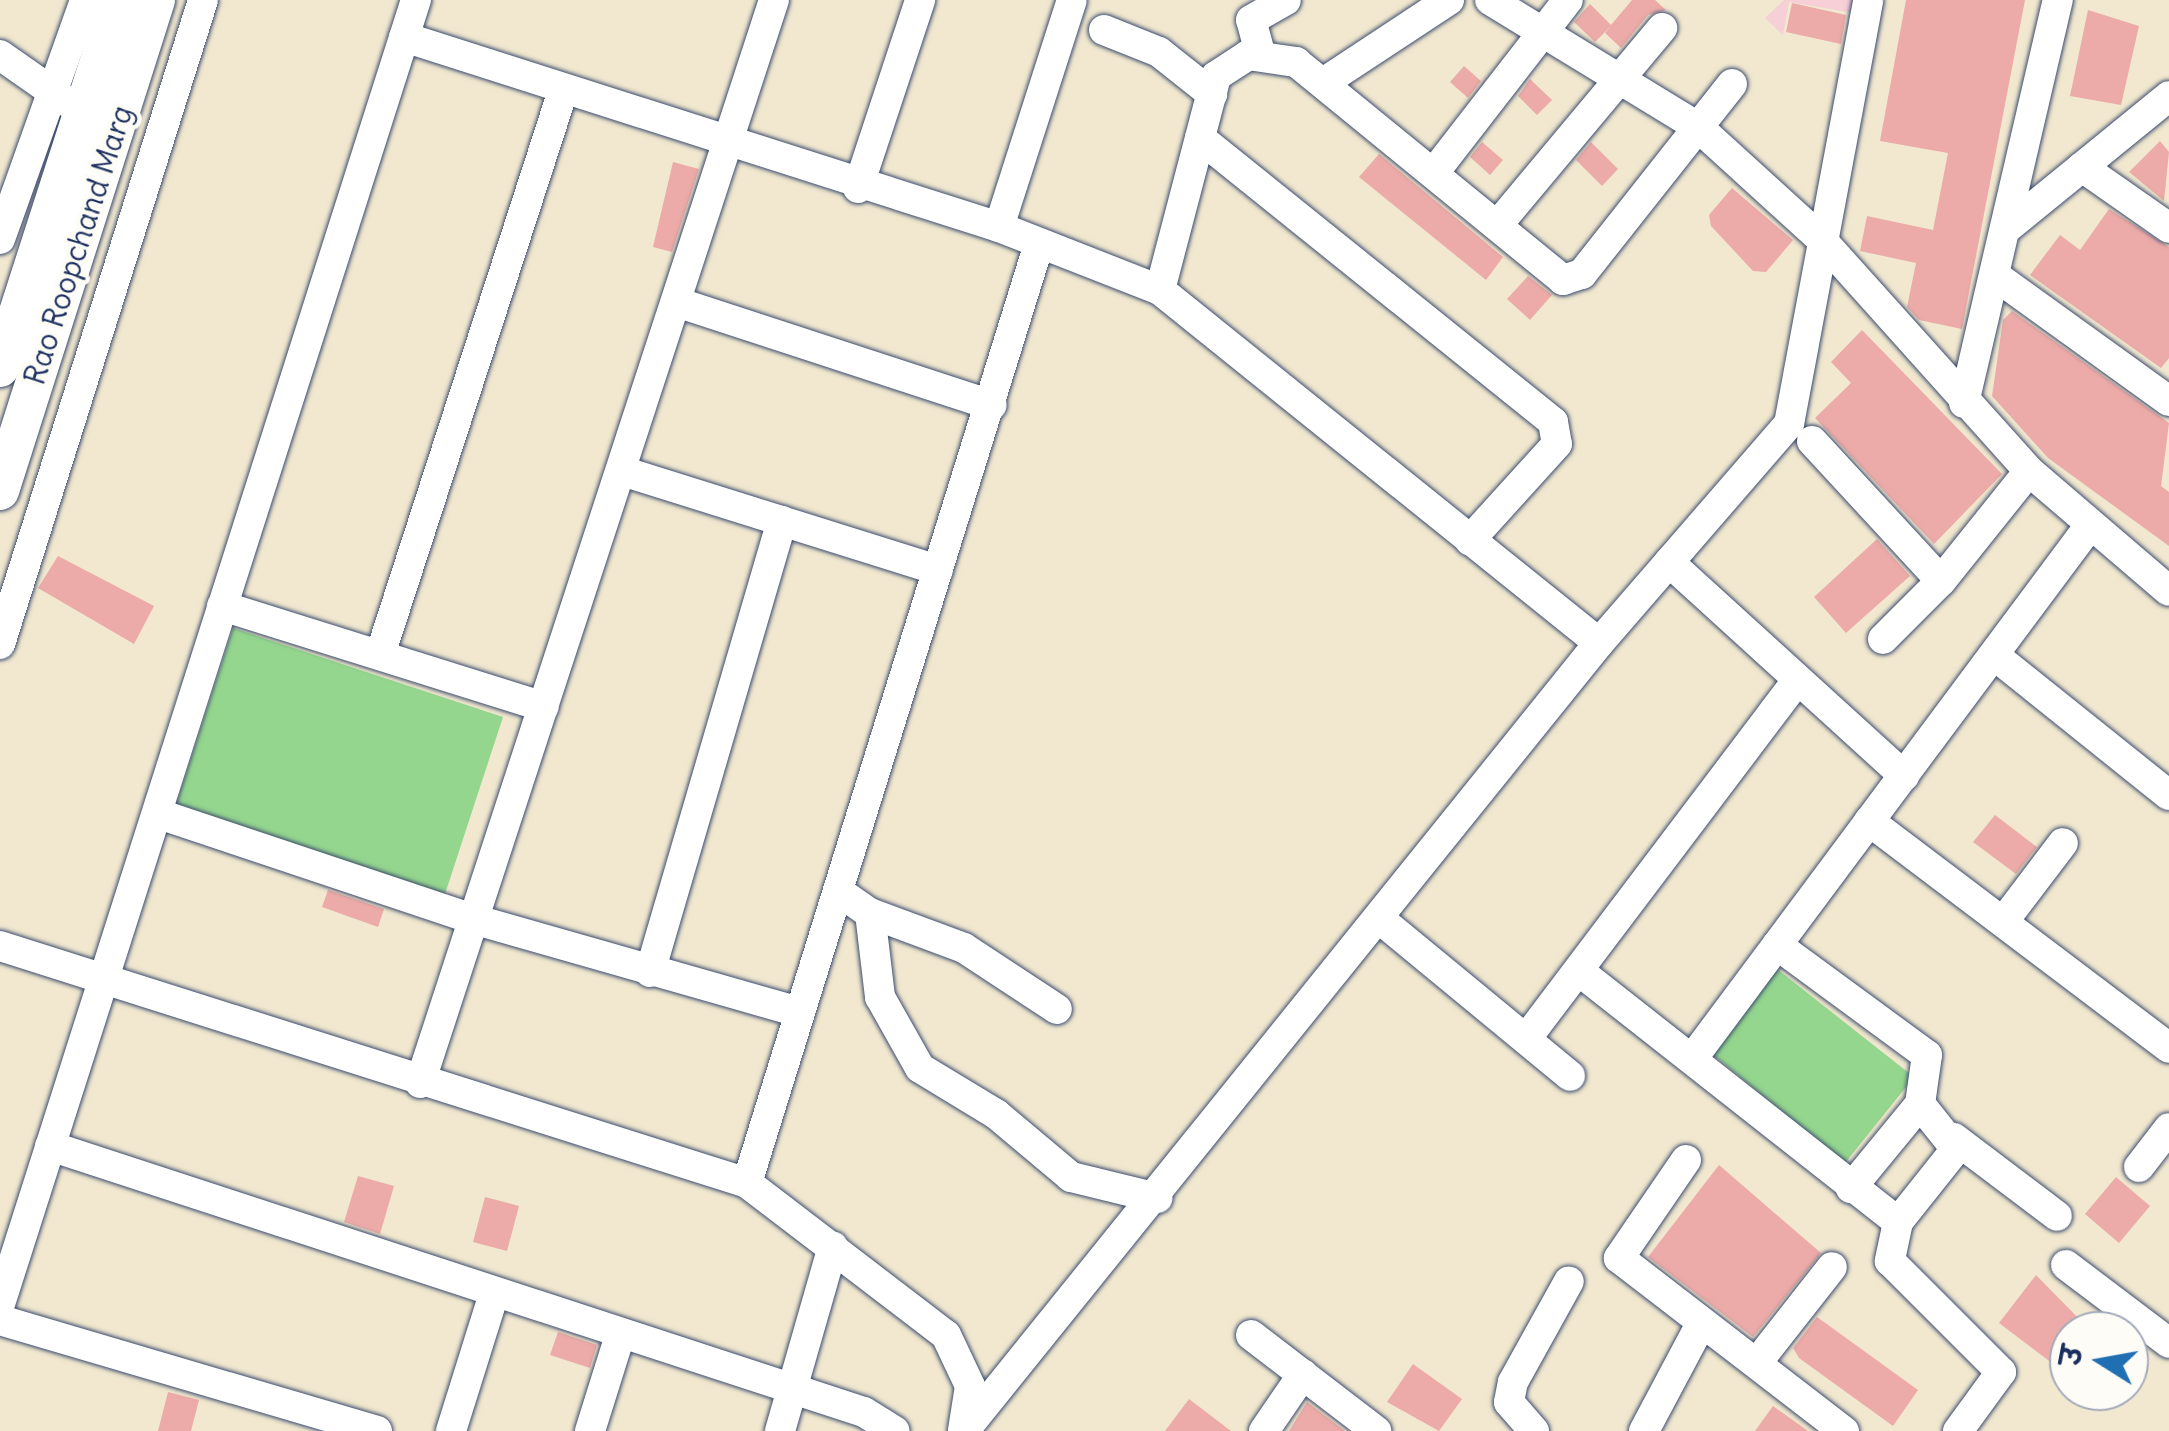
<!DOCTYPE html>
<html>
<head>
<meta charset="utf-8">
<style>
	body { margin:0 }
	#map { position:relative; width:2169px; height:1431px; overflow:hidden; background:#f1e8cf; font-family:Delius,"Playpen Sans Deva",sans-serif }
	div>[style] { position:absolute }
	.built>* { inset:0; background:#f6cfd7 }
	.green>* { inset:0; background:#94d68e }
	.building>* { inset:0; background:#ecaba8 }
	.roads { filter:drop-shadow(0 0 2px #3b4b6f) drop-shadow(0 0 2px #3b4b6f) }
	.minor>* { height:30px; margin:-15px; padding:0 15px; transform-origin:15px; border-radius:15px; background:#fff }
	.major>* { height:38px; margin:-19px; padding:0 19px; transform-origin:19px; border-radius:19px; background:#fff }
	span { translate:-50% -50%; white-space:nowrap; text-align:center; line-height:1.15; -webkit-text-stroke:9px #fdfcf7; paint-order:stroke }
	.street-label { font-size:30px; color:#1b2f5e }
	.north { position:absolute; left:2049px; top:1311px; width:100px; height:100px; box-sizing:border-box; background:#fdfcf7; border:2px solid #a3aaba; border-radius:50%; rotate:281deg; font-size:28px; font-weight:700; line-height:40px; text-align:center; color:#1b2f5e }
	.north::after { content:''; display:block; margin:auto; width:35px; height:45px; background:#1f6fb2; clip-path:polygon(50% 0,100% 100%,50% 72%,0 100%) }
</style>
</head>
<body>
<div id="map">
	<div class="built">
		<i style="clip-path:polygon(1784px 0,1856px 0,1854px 13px,1789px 2px,1783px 35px,1765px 18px)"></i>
	</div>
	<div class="green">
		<i style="clip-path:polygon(233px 628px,503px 717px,444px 897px,175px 808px)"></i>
		<i style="clip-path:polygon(1777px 969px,1914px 1077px,1845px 1163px,1711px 1053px)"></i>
	</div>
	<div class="building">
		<i style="clip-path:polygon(1632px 0,1655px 0,1666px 10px,1648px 15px,1621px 48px,1605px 33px,1611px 26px,1595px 42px,1574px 22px,1590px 4px,1611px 25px)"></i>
		<i style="clip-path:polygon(1906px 0,2025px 0,1962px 329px,1919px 320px,1907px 307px,1916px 263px,1860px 251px,1867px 216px,1933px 230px,1948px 153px,1880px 141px)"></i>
		<i style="clip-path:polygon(1792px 3px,1846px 15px,1841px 44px,1786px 32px)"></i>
		<i style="clip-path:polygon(2088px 10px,2139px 26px,2121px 105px,2070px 96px)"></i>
		<i style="clip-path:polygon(1464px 66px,1481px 81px,1468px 98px,1450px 82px)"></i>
		<i style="clip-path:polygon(1530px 79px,1552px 100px,1537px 115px,1518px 96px)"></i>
		<i style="clip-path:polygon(2160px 141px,2169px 152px,2164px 201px,2129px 172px)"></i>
		<i style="clip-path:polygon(1482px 142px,1503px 160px,1490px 175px,1470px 157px)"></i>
		<i style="clip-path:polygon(1591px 142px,1618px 169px,1602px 186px,1576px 160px)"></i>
		<i style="clip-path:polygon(1379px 154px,1503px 257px,1486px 280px,1359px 177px)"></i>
		<i style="clip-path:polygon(673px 162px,699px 169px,672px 252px,653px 247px)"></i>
		<i style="clip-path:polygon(1732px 188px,1793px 240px,1766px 272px,1753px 271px,1711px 226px,1709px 215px)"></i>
		<i style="clip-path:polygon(2109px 209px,2169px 247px,2169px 358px,2161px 368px,2030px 275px,2060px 235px,2080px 250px)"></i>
		<i style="clip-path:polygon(1528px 276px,1552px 295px,1530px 320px,1507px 299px)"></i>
		<i style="clip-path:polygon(2012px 311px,2169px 423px,2161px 486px,2169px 492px,2169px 546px,2048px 458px,1992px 396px,2003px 320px)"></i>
		<i style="clip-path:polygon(1862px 330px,2002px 474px,1934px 544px,1815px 418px,1851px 383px,1831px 362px)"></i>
		<i style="clip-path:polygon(1877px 539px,1910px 576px,1846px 633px,1814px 597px)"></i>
		<i style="clip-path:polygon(58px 556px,154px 606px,134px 644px,38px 588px)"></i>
		<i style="clip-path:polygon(1995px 815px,2037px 847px,2016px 874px,1973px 842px)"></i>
		<i style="clip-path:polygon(328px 890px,384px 909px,378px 927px,322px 907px)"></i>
		<i style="clip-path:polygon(1719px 1165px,1821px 1253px,1753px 1337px,1648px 1257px)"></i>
		<i style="clip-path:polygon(358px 1176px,394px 1186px,380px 1234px,344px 1222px)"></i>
		<i style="clip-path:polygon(2116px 1177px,2150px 1206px,2119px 1243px,2085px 1214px)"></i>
		<i style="clip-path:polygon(485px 1197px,519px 1206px,507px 1251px,473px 1242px)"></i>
		<i style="clip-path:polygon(2036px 1275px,2091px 1331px,2069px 1331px,2069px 1376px,1999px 1323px)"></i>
		<i style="clip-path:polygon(1817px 1317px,1918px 1390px,1893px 1426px,1799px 1358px,1793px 1348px)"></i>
		<i style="clip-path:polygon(558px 1332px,597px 1345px,590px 1368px,550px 1355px)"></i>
		<i style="clip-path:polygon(1413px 1364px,1462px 1399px,1439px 1431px,1387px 1402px)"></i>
		<i style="clip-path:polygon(168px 1392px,199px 1400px,191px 1431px,158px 1431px)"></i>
		<i style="clip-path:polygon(1189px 1399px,1231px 1431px,1165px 1431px)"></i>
		<i style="clip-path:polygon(1307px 1402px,1345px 1431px,1289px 1431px)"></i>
		<i style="clip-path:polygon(1773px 1406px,1808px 1431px,1755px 1431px)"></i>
	</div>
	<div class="roads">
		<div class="minor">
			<i style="left:1490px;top:0;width:244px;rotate:31.4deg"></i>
			<i style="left:1698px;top:127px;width:165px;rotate:42.3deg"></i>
			<i style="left:1820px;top:238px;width:313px;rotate:48.1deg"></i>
			<i style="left:2029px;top:471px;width:184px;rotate:40.6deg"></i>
			<i style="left:1104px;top:30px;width:59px;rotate:21.8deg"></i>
			<i style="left:1159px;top:52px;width:68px;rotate:38.4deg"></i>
			<i style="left:404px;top:37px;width:625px;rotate:17.71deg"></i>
			<i style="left:999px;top:227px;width:173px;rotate:21.4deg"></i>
			<i style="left:1160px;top:290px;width:563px;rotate:38.8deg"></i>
			<i style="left:1260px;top:53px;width:34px;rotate:-105deg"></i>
			<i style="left:1251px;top:20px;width:40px;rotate:-29.7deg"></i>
			<i style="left:0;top:55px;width:82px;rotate:35deg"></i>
			<i style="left:1323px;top:83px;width:151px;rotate:-33.4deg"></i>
			<i style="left:1200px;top:138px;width:453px;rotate:38.8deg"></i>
			<i style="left:1553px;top:422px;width:22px;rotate:80deg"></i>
			<i style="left:1557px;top:444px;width:130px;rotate:132.2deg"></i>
			<i style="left:2082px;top:167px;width:106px;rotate:35deg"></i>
			<i style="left:1436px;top:170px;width:215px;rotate:-52.2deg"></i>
			<i style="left:858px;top:188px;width:198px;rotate:-71.7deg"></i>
			<i style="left:1500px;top:222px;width:253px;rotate:-50.1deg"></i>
			<i style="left:999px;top:227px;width:238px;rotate:-72.2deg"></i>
			<i style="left:2006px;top:229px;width:210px;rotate:-39.2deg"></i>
			<i style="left:0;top:239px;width:254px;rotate:-70.4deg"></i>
			<i style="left:1997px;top:277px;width:212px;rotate:35.8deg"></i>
			<i style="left:1160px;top:290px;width:221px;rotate:-75.3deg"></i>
			<i style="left:1216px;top:76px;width:38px;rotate:-33deg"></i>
			<i style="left:1248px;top:55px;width:49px;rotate:8.3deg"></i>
			<i style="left:1296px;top:62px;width:345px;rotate:39.2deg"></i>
			<i style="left:1563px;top:280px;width:20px;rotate:-18deg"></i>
			<i style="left:1582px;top:274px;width:242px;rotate:-51.7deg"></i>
			<i style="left:676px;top:302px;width:332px;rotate:18.1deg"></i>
			<i style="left:1964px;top:403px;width:414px;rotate:-76.9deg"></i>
			<i style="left:1812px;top:441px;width:190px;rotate:47.3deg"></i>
			<i style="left:1941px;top:581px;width:141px;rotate:-51.3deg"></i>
			<i style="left:622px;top:471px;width:331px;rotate:17.4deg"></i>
			<i style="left:1669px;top:562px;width:318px;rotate:42.3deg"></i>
			<i style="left:222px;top:606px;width:337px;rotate:17.4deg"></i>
			<i style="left:1883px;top:639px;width:82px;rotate:-45deg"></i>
			<i style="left:0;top:644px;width:675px;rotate:-72.5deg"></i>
			<i style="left:380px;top:655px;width:590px;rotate:-72.03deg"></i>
			<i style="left:1994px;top:655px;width:224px;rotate:38.7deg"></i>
			<i style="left:159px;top:814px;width:327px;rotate:18.5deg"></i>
			<i style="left:469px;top:918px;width:344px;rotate:15.9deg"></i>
			<i style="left:1869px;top:821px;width:376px;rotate:37.1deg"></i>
			<i style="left:838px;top:891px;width:39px;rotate:35deg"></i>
			<i style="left:870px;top:913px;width:85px;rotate:83.2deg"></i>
			<i style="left:880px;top:997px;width:81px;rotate:60.6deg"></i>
			<i style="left:920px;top:1068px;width:89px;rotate:31.2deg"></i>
			<i style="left:996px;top:1114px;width:98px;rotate:40deg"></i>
			<i style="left:1071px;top:1177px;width:89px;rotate:13.7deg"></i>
			<i style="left:870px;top:913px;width:100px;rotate:20.4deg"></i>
			<i style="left:964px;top:948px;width:111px;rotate:33.3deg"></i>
			<i style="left:1381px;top:920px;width:245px;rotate:39.5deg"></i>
			<i style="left:2003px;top:922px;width:99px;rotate:-52.8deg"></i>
			<i style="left:1777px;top:945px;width:186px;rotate:36.3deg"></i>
			<i style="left:1927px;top:1055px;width:49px;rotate:98.1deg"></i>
			<i style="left:1920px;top:1104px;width:109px;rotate:129.4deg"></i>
			<i style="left:0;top:946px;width:784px;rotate:17.6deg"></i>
			<i style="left:747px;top:1183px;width:250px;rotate:37.4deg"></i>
			<i style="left:946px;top:1335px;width:56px;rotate:64.8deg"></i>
			<i style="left:970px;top:1386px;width:45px;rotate:99deg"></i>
			<i style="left:1579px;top:971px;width:406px;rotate:38.2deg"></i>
			<i style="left:650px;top:972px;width:470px;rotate:-73.7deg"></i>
			<i style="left:1526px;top:1039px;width:446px;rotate:-52.9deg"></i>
			<i style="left:1692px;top:1059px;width:662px;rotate:-53.29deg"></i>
			<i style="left:420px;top:1083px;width:1139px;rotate:-71.9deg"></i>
			<i style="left:1920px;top:1104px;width:58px;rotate:51.3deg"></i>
			<i style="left:1956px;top:1149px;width:93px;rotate:128.5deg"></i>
			<i style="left:1898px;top:1222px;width:40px;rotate:102deg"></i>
			<i style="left:1890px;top:1261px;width:157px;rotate:45deg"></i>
			<i style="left:2001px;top:1372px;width:73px;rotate:126.1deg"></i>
			<i style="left:1954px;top:1138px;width:129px;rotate:37.1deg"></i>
			<i style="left:50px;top:1146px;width:856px;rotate:18.1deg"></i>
			<i style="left:864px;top:1412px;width:36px;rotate:32deg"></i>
			<i style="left:1686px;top:1160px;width:119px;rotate:124.4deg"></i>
			<i style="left:1619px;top:1258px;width:284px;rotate:37.6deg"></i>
			<i style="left:2139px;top:1167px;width:49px;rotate:-52.4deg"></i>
			<i style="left:747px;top:1183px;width:983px;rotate:-72.73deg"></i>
			<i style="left:2066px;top:1265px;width:129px;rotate:37.1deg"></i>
			<i style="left:0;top:1304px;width:1369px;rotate:-72.31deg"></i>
			<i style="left:0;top:1320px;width:393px;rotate:16.4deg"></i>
			<i style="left:1251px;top:1335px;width:158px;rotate:37.5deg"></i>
			<i style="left:1759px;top:1360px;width:118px;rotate:-51.9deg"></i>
			<i style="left:451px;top:1431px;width:140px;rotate:-72.6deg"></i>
			<i style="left:590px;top:1431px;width:101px;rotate:-72.6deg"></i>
			<i style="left:780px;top:1431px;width:192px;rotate:-74deg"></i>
			<i style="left:964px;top:1431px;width:1012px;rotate:-51.14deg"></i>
			<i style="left:1599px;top:643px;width:290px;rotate:-49.1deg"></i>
			<i style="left:1789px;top:424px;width:431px;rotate:-79.4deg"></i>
			<i style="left:1264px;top:1431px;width:69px;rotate:-55.6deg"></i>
			<i style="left:1534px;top:1431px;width:38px;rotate:-131deg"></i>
			<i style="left:1509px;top:1402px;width:20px;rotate:-79deg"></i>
			<i style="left:1513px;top:1382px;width:115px;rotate:-61deg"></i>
			<i style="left:1644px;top:1431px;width:123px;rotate:-62deg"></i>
		</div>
		<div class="major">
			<i style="left:0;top:368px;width:387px;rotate:-72.1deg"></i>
			<i style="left:0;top:491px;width:515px;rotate:-72.37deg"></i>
		</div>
	</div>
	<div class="street-label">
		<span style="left:78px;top:245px;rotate:-72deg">Rao Roopchand Marg</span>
	</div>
	<div class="north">उ</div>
</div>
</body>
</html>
